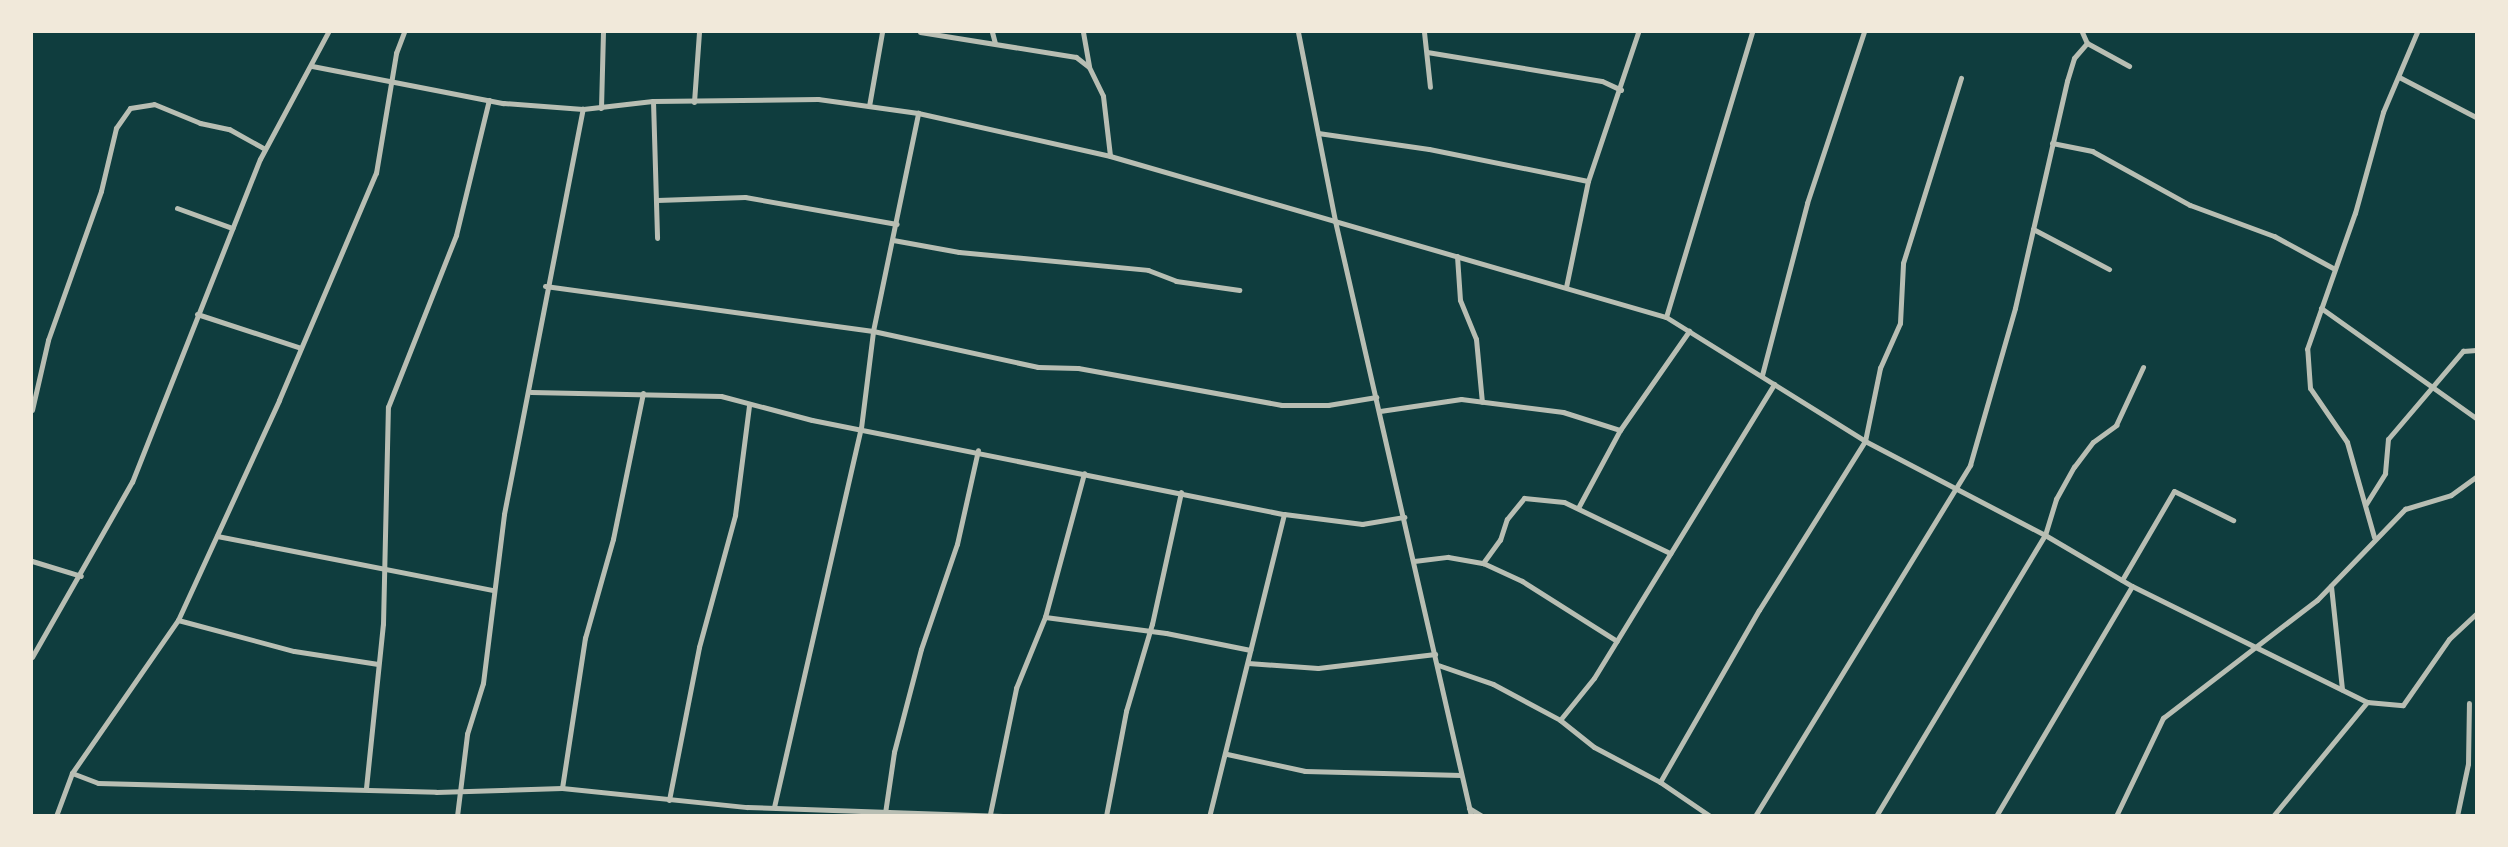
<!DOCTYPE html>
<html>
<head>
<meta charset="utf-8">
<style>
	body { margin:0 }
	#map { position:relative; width:2508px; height:847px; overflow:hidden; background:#0f3d3e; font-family:Lato,sans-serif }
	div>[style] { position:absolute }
	.minor>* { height:5px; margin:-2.5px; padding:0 2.5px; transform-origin:2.5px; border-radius:2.5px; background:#b8beb3 }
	span { translate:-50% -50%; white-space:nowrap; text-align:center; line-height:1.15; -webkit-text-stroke:5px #f1e9da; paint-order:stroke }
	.frame { position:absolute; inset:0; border:33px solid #f1e9da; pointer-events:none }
</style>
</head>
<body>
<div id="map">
	<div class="minor">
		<i style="left:920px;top:32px;width:158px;rotate:9.1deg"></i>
		<i style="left:1076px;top:57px;width:16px;rotate:38deg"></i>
		<i style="left:1089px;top:67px;width:32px;rotate:64deg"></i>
		<i style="left:1103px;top:96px;width:60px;rotate:83.3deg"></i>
		<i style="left:992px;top:32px;width:11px;rotate:75deg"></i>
		<i style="left:1083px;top:32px;width:35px;rotate:80deg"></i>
		<i style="left:1298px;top:32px;width:193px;rotate:78.9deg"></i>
		<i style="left:1335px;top:221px;width:610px;rotate:77.12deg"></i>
		<i style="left:1424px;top:32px;width:55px;rotate:83.8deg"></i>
		<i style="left:2082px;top:32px;width:12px;rotate:66deg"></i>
		<i style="left:2087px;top:43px;width:48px;rotate:28.7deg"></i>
		<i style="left:1427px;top:52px;width:177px;rotate:9.4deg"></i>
		<i style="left:1602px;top:81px;width:21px;rotate:25deg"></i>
		<i style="left:312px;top:66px;width:195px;rotate:11deg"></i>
		<i style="left:503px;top:103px;width:80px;rotate:4.3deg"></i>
		<i style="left:583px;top:109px;width:70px;rotate:-6.5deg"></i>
		<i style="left:653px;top:101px;width:165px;rotate:-0.7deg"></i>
		<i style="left:818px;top:99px;width:101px;rotate:8deg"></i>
		<i style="left:918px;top:113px;width:197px;rotate:12.6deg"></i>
		<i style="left:1110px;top:156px;width:579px;rotate:16.15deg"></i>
		<i style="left:1666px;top:317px;width:234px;rotate:31.9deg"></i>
		<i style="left:1865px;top:441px;width:203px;rotate:27.6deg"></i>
		<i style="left:2045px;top:535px;width:101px;rotate:30.4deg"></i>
		<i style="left:2132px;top:586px;width:262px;rotate:26.3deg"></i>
		<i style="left:2367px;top:702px;width:36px;rotate:5deg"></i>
		<i style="left:2403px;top:705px;width:80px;rotate:-55.1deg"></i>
		<i style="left:2449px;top:639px;width:37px;rotate:-43deg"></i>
		<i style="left:2399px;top:77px;width:87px;rotate:27.5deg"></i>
		<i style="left:653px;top:101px;width:137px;rotate:88.3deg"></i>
		<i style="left:694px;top:102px;width:70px;rotate:-85.9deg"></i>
		<i style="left:869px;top:106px;width:75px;rotate:-80deg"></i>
		<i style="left:601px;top:108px;width:76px;rotate:-88.5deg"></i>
		<i style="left:1318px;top:133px;width:112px;rotate:8.2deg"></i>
		<i style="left:1429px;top:149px;width:162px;rotate:11.4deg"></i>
		<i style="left:2052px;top:143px;width:41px;rotate:11.3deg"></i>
		<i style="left:2092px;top:151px;width:112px;rotate:28.9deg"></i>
		<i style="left:2190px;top:205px;width:90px;rotate:20.3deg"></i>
		<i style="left:2274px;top:236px;width:67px;rotate:28.5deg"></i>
		<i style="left:657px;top:200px;width:88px;rotate:-2deg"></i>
		<i style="left:745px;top:197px;width:154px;rotate:10.1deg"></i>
		<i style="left:177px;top:208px;width:59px;rotate:20deg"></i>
		<i style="left:2033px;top:229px;width:86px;rotate:27.8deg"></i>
		<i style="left:893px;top:240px;width:67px;rotate:10.3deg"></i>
		<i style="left:959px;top:252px;width:190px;rotate:5.4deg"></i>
		<i style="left:1148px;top:270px;width:30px;rotate:21deg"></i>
		<i style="left:1176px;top:281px;width:64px;rotate:8.1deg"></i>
		<i style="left:1457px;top:256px;width:44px;rotate:86.1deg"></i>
		<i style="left:1460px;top:300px;width:42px;rotate:67.7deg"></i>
		<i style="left:1476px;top:339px;width:63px;rotate:84.6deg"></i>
		<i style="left:545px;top:286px;width:331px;rotate:7.8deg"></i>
		<i style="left:873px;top:331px;width:169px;rotate:12.3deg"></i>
		<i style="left:1038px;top:367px;width:40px;rotate:1.4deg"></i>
		<i style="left:1078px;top:368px;width:207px;rotate:10.3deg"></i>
		<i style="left:1282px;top:405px;width:46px"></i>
		<i style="left:1328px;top:405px;width:49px;rotate:-9.5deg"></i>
		<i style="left:1566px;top:287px;width:108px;rotate:-78.3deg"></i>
		<i style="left:1588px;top:181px;width:157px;rotate:-71.4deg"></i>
		<i style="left:2321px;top:308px;width:190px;rotate:35.4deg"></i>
		<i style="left:197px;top:314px;width:109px;rotate:18.1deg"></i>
		<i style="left:1666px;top:317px;width:298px;rotate:-73.2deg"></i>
		<i style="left:1762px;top:375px;width:178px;rotate:-75.3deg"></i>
		<i style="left:1807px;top:203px;width:180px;rotate:-71.6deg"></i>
		<i style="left:531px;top:392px;width:190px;rotate:1.2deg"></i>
		<i style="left:721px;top:396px;width:94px;rotate:14.8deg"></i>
		<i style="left:812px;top:420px;width:481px;rotate:11.3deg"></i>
		<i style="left:1284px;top:514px;width:311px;rotate:103.9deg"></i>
		<i style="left:32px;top:410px;width:72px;rotate:-77.1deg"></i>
		<i style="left:48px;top:340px;width:158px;rotate:-70.4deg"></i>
		<i style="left:101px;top:191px;width:65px;rotate:-76.6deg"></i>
		<i style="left:116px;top:128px;width:24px;rotate:-55deg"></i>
		<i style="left:130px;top:108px;width:24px;rotate:-9deg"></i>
		<i style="left:154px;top:104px;width:50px;rotate:22.4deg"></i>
		<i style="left:200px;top:123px;width:30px;rotate:12deg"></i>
		<i style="left:229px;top:129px;width:41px;rotate:29.1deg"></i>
		<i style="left:1380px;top:411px;width:82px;rotate:-8.4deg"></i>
		<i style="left:1461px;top:399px;width:103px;rotate:7.3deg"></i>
		<i style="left:1563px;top:412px;width:60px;rotate:17.5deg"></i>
		<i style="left:2366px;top:504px;width:36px;rotate:-58deg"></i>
		<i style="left:2385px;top:473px;width:34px;rotate:-85deg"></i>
		<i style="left:2388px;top:439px;width:116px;rotate:-49.6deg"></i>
		<i style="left:2463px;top:351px;width:13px;rotate:-4deg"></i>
		<i style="left:1578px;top:508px;width:89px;rotate:-61.7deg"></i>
		<i style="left:1620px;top:430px;width:121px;rotate:-55.1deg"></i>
		<i style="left:1284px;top:514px;width:79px;rotate:7.3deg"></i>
		<i style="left:1362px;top:524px;width:43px;rotate:-9.5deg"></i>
		<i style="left:217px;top:536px;width:280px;rotate:11.1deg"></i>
		<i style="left:2374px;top:537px;width:99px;rotate:-105.9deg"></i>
		<i style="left:2347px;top:442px;width:65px;rotate:-124.4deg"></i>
		<i style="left:2310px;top:388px;width:39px;rotate:-94deg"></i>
		<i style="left:2307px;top:349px;width:144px;rotate:-70.6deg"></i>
		<i style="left:2355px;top:213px;width:105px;rotate:-74.5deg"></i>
		<i style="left:2383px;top:112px;width:87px;rotate:-67deg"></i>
		<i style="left:32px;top:561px;width:51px;rotate:17deg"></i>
		<i style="left:1414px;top:561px;width:34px;rotate:-7deg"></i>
		<i style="left:1448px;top:557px;width:36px;rotate:10deg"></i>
		<i style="left:1483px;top:563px;width:43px;rotate:24.8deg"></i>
		<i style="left:1522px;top:581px;width:112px;rotate:32.3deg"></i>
		<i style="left:1483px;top:563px;width:29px;rotate:-54deg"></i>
		<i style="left:1500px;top:540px;width:22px;rotate:-72deg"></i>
		<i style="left:1507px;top:519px;width:27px;rotate:-51deg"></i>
		<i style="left:1524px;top:498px;width:40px;rotate:5.7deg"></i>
		<i style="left:1564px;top:502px;width:118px;rotate:25.7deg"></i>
		<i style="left:2122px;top:580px;width:103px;rotate:-59.7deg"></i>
		<i style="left:2174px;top:491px;width:66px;rotate:26.2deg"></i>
		<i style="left:2331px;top:586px;width:104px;rotate:83.9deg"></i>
		<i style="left:1045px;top:617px;width:122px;rotate:7.5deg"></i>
		<i style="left:1166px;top:633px;width:86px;rotate:11.4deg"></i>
		<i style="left:178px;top:620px;width:120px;rotate:15deg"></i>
		<i style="left:294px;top:651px;width:85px;rotate:8.8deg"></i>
		<i style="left:32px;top:657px;width:202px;rotate:-60.3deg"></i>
		<i style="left:132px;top:482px;width:347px;rotate:-68.4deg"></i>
		<i style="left:260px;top:159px;width:144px;rotate:-61.8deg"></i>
		<i style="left:1248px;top:663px;width:70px;rotate:4.1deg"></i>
		<i style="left:1318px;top:668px;width:118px;rotate:-6.8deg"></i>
		<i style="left:1438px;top:665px;width:58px;rotate:19.1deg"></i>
		<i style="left:1493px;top:684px;width:76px;rotate:28.2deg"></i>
		<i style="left:1560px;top:720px;width:43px;rotate:38.5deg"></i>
		<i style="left:1594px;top:747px;width:75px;rotate:27.9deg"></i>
		<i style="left:1660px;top:782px;width:60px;rotate:34.2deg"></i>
		<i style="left:1560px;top:720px;width:54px;rotate:-51deg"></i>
		<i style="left:1594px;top:678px;width:345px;rotate:-58.5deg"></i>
		<i style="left:1227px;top:754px;width:80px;rotate:12.3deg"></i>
		<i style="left:1305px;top:771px;width:156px;rotate:1.5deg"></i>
		<i style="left:72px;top:773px;width:28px;rotate:21deg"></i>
		<i style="left:98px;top:783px;width:338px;rotate:1.5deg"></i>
		<i style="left:436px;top:792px;width:126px;rotate:-1.8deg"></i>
		<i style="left:562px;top:788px;width:186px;rotate:5.9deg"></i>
		<i style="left:747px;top:807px;width:263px;rotate:2deg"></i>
		<i style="left:1660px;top:782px;width:198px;rotate:-60.1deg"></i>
		<i style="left:1759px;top:610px;width:199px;rotate:-57.9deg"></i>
		<i style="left:1865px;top:441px;width:75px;rotate:-78.4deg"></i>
		<i style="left:1880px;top:368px;width:49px;rotate:-66deg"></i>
		<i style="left:1900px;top:323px;width:60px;rotate:-87.1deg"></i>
		<i style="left:1903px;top:263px;width:194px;rotate:-72.6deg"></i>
		<i style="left:366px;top:788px;width:165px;rotate:-84.1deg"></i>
		<i style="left:383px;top:624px;width:217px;rotate:-88.7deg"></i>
		<i style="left:388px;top:407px;width:185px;rotate:-68.4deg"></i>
		<i style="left:456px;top:235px;width:139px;rotate:-76.3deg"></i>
		<i style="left:562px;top:788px;width:152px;rotate:-81.3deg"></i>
		<i style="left:585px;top:638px;width:103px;rotate:-74.2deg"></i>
		<i style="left:613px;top:539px;width:149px;rotate:-78.4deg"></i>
		<i style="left:669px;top:800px;width:156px;rotate:-78.9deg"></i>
		<i style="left:699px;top:647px;width:137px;rotate:-74.7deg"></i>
		<i style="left:735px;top:515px;width:111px;rotate:-82.7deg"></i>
		<i style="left:774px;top:807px;width:389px;rotate:-77.1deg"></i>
		<i style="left:861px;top:428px;width:98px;rotate:-82.9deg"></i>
		<i style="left:873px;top:331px;width:223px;rotate:-78.3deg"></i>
		<i style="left:1469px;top:808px;width:15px;rotate:32deg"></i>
		<i style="left:885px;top:813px;width:62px;rotate:-81.6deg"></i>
		<i style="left:894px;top:752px;width:106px;rotate:-75.3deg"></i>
		<i style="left:921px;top:649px;width:111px;rotate:-71.1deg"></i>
		<i style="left:957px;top:544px;width:96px;rotate:-77.4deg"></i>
		<i style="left:990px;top:814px;width:129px;rotate:-78.3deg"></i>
		<i style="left:1016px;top:688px;width:77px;rotate:-67.8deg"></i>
		<i style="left:1045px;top:617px;width:149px;rotate:-74.8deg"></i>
		<i style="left:56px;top:816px;width:46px;rotate:-69.6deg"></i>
		<i style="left:72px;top:773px;width:186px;rotate:-55.3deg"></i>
		<i style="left:178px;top:620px;width:242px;rotate:-65.3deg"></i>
		<i style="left:279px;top:400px;width:247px;rotate:-66.9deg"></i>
		<i style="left:376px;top:173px;width:122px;rotate:-80.5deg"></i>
		<i style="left:396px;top:53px;width:22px;rotate:-69deg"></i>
		<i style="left:457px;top:816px;width:83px;rotate:-83deg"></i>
		<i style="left:467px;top:734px;width:53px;rotate:-72.6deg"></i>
		<i style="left:483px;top:683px;width:170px;rotate:-82.9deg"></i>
		<i style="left:504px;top:514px;width:413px;rotate:-79deg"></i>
		<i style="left:1106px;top:816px;width:107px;rotate:-79.2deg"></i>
		<i style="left:1126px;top:711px;width:91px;rotate:-73.4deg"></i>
		<i style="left:1152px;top:624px;width:135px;rotate:-77.6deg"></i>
		<i style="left:1755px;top:816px;width:412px;rotate:-58.5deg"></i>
		<i style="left:1970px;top:465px;width:163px;rotate:-74deg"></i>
		<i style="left:2015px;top:308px;width:233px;rotate:-77.1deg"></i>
		<i style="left:2067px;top:81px;width:24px;rotate:-73deg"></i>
		<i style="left:2074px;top:58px;width:20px;rotate:-49deg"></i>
		<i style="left:1876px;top:816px;width:328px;rotate:-59deg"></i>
		<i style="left:2045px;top:535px;width:38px;rotate:-73deg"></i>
		<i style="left:2056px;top:499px;width:37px;rotate:-61deg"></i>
		<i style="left:2074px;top:467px;width:31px;rotate:-53deg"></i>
		<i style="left:2093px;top:442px;width:29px;rotate:-36deg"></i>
		<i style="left:2116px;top:425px;width:64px;rotate:-65deg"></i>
		<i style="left:1996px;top:816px;width:267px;rotate:-59.4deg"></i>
		<i style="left:2116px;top:816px;width:109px;rotate:-64.4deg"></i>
		<i style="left:2163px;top:718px;width:194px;rotate:-37.5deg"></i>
		<i style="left:2317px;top:600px;width:127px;rotate:-46deg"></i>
		<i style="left:2405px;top:509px;width:48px;rotate:-16.9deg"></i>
		<i style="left:2451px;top:495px;width:31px;rotate:-36deg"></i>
		<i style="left:2273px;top:816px;width:148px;rotate:-50.5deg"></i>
		<i style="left:2457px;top:816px;width:53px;rotate:-78.1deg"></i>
		<i style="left:2468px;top:764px;width:61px;rotate:-89.1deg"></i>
	</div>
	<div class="frame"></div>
</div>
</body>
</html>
